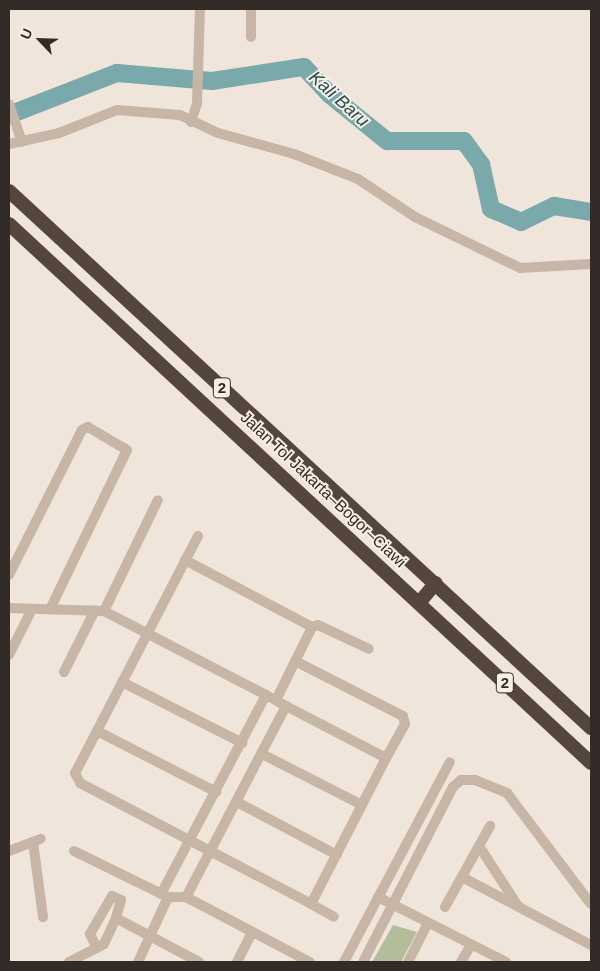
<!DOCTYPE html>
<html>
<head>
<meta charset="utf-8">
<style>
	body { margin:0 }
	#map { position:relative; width:600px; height:971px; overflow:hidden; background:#f0e5da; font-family:Helvetica,sans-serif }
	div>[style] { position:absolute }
	.green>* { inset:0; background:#b2bd9b }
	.river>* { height:18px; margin:-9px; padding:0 9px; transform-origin:9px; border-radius:9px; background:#7aa9ab }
	.minor>* { height:10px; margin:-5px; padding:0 5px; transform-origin:5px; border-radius:5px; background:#c7b5a6 }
	.highway>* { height:14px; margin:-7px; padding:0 7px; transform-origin:7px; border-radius:7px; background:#54453e }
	span { translate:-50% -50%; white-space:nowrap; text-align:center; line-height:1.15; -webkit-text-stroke:4px #f8efe5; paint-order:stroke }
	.shield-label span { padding:1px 4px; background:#f8efe5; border:1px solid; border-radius:4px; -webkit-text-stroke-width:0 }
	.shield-label { font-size:15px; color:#332b27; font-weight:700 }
	.street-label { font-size:16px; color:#332b27 }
	.water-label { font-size:18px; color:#1f4f52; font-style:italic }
	.frame { position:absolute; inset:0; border:10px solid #332b27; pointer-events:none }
	.north { position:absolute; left:15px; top:15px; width:50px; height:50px; -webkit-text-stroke:4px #f8efe5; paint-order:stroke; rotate:294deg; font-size:14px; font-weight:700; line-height:20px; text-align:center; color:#332b27 }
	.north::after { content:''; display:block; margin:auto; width:18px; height:22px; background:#332b27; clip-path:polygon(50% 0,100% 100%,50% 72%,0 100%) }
</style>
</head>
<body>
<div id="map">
	<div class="green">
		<i style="clip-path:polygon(393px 925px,417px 932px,401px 962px,372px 962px)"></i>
	</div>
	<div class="river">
		<i style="left:9px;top:115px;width:116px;rotate:-21.3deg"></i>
		<i style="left:117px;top:73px;width:95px;rotate:4.8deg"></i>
		<i style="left:212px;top:81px;width:93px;rotate:-8.7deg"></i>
		<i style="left:304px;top:67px;width:37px;rotate:47deg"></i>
		<i style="left:329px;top:94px;width:75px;rotate:39deg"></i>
		<i style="left:387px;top:141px;width:77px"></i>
		<i style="left:464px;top:141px;width:29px;rotate:54deg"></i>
		<i style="left:481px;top:164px;width:46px;rotate:77.5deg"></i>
		<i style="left:491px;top:209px;width:33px;rotate:23deg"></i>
		<i style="left:521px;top:222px;width:37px;rotate:-26deg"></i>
		<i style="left:554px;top:206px;width:37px;rotate:9deg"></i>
	</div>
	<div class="minor">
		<i style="left:251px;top:9px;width:28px;rotate:90deg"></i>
		<i style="left:9px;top:104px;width:40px;rotate:71.1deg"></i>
		<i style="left:191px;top:122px;width:20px;rotate:-72deg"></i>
		<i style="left:197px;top:103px;width:94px;rotate:-88.2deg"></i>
		<i style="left:9px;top:144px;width:51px;rotate:-12.4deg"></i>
		<i style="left:59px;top:133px;width:62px;rotate:-21.6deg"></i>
		<i style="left:117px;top:110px;width:63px;rotate:4.5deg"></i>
		<i style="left:180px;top:115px;width:42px;rotate:25.3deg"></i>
		<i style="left:218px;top:133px;width:79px;rotate:15.4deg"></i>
		<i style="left:294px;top:154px;width:69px;rotate:21.3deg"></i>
		<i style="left:358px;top:179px;width:69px;rotate:33.7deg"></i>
		<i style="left:415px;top:217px;width:117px;rotate:25.9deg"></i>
		<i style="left:520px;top:268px;width:71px;rotate:-3.2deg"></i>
		<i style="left:198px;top:536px;width:267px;rotate:117.4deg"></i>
		<i style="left:75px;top:773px;width:11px;rotate:63deg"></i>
		<i style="left:80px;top:783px;width:261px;rotate:27.6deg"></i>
		<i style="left:311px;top:904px;width:164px;rotate:-62.8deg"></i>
		<i style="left:386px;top:758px;width:113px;rotate:-152.5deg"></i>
		<i style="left:185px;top:560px;width:144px;rotate:27.8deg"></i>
		<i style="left:312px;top:627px;width:6px;rotate:-18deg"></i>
		<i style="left:318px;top:625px;width:56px;rotate:25.2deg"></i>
		<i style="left:9px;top:575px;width:162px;rotate:-63.3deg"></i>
		<i style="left:82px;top:430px;width:7px;rotate:-27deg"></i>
		<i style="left:88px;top:427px;width:45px;rotate:30.5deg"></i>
		<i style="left:127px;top:450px;width:177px;rotate:115.8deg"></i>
		<i style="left:9px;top:608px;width:95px;rotate:1.8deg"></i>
		<i style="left:104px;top:611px;width:182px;rotate:27.4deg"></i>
		<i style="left:104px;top:611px;width:123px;rotate:-64.1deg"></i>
		<i style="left:9px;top:655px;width:51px;rotate:-63.4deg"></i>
		<i style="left:295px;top:661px;width:121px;rotate:27deg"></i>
		<i style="left:403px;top:716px;width:8px;rotate:76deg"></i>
		<i style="left:405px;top:724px;width:39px;rotate:119deg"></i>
		<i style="left:64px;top:672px;width:69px;rotate:-63.4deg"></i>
		<i style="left:122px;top:682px;width:135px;rotate:26.9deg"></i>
		<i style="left:276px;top:700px;width:81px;rotate:-63.7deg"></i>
		<i style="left:97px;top:731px;width:134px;rotate:27.1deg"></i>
		<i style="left:262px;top:754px;width:112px;rotate:27deg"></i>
		<i style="left:237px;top:802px;width:113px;rotate:27.9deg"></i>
		<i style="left:33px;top:842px;width:76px;rotate:82.4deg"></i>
		<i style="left:479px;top:846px;width:72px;rotate:57deg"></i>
		<i style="left:9px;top:851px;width:34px;rotate:-21deg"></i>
		<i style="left:74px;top:851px;width:105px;rotate:26.1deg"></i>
		<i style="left:462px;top:877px;width:146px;rotate:27.8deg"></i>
		<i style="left:161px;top:894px;width:225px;rotate:-62.2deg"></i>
		<i style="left:266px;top:695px;width:23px;rotate:29deg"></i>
		<i style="left:286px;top:706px;width:216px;rotate:117.6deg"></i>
		<i style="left:378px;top:897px;width:144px;rotate:26.9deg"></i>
		<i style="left:311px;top:904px;width:26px;rotate:29deg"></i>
		<i style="left:445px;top:907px;width:93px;rotate:-60.9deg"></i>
		<i style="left:97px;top:948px;width:16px;rotate:-117deg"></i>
		<i style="left:90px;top:934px;width:44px;rotate:-59.9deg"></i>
		<i style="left:112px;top:896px;width:10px;rotate:24deg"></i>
		<i style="left:121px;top:900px;width:19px;rotate:106deg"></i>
		<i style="left:69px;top:962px;width:39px;rotate:-27deg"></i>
		<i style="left:104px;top:944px;width:29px;rotate:-65deg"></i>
		<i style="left:116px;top:918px;width:94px;rotate:27.9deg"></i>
		<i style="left:138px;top:962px;width:72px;rotate:-65.2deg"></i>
		<i style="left:168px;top:897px;width:18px"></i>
		<i style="left:186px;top:897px;width:140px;rotate:27.7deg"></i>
		<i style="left:237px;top:962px;width:33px;rotate:-63deg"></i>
		<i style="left:344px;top:962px;width:226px;rotate:-62.1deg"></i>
		<i style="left:363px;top:962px;width:197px;rotate:-62.8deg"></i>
		<i style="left:453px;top:787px;width:11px;rotate:-41deg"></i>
		<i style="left:461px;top:780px;width:14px"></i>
		<i style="left:475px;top:780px;width:35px;rotate:22deg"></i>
		<i style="left:507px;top:793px;width:139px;rotate:52.9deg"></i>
		<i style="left:408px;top:962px;width:44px;rotate:-62.9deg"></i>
		<i style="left:461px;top:962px;width:20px;rotate:-60deg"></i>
	</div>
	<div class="highway">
		<i style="left:9px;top:191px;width:792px;rotate:42.7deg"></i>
		<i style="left:9px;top:224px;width:793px;rotate:42.8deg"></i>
		<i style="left:419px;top:603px;width:26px;rotate:-50deg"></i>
	</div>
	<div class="shield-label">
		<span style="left:222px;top:388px">2</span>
		<span style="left:505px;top:683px">2</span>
	</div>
	<div class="street-label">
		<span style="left:323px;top:490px;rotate:43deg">Jalan Tol Jakarta–Bogor–Ciawi</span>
	</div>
	<div class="water-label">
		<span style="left:339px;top:99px;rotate:42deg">Kali Baru</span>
	</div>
	<div class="frame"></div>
	<div class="north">U</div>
</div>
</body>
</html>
